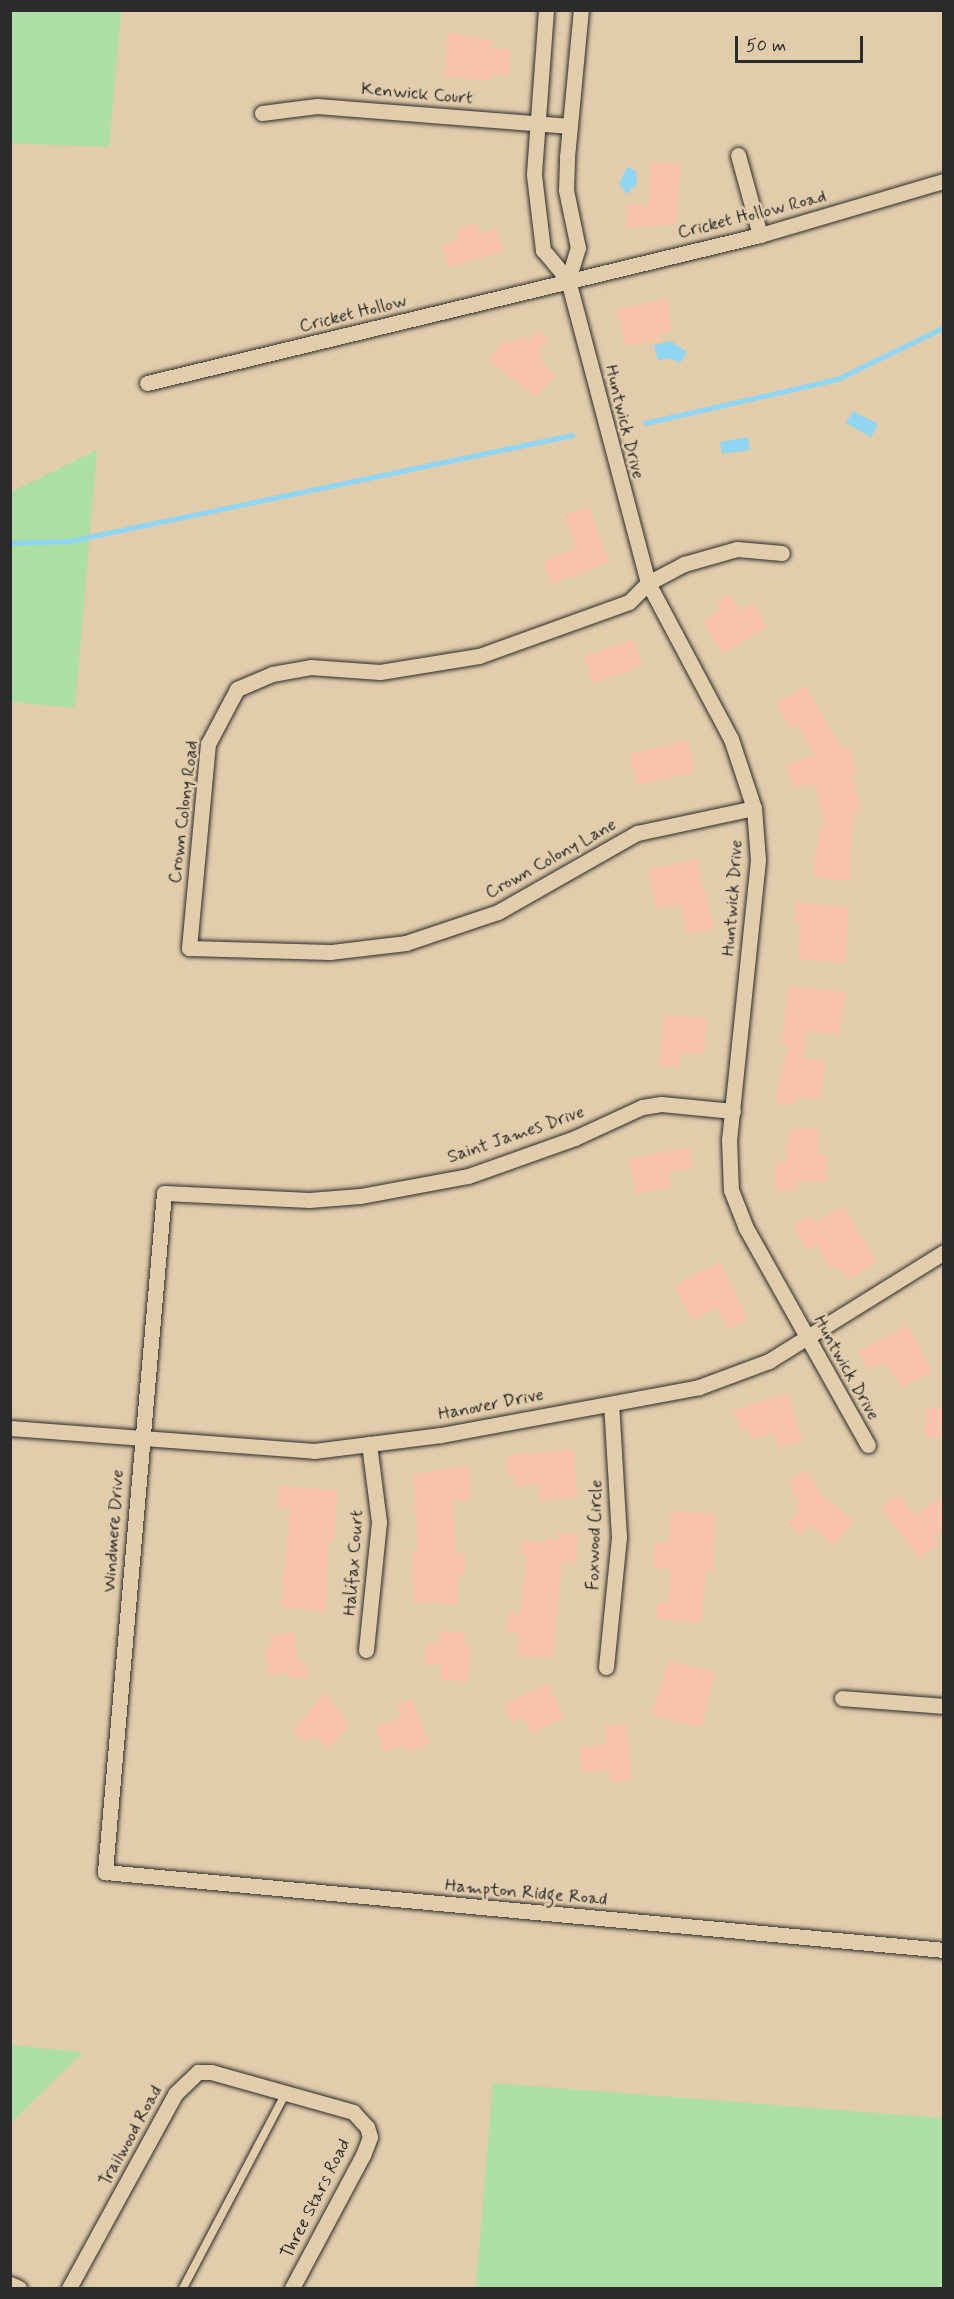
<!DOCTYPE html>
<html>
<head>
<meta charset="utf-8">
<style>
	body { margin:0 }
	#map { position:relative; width:954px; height:2299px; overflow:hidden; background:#e1ccab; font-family:Mynerve,sans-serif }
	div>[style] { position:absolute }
	.green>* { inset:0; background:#acdfa1 }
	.water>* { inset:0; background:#90d5f2 }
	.stream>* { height:5px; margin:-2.5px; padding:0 2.5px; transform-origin:2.5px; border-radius:2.5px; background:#90d5f2 }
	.building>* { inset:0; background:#f9c2ad }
	.roads { filter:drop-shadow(0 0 2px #2b2b2b) drop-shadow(0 0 2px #2b2b2b) }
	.service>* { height:8px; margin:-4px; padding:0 4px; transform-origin:4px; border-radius:4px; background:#e1ccab }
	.minor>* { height:15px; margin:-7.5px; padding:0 7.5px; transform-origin:7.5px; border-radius:7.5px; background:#e1ccab }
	span { translate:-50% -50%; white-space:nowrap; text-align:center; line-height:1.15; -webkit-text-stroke:5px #e1ccab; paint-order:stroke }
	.street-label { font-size:18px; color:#2b2b2b }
	.frame { position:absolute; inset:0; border:12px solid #2b2b2b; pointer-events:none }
	.scale { position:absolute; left:735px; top:36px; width:128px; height:27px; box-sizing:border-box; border:3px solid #2b2b2b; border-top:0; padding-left:8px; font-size:18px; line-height:21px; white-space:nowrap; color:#2b2b2b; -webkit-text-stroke:4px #e1ccab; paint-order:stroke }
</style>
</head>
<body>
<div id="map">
	<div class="green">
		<i style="clip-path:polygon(11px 10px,121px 11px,109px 147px,11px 143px)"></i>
		<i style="clip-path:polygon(97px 450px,75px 708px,11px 702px,11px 492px)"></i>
		<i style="clip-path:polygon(11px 2045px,83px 2052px,11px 2123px,10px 2045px)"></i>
		<i style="clip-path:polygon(493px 2083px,943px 2118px,943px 2288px,476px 2288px)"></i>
	</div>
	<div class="water">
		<i style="clip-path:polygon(627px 167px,636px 171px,637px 183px,627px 194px,619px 184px)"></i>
		<i style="clip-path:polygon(671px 341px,687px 352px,680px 363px,669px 358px,658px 360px,654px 345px)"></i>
		<i style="clip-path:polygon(853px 411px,878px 424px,871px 437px,846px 423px)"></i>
		<i style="clip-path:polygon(748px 437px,750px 450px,722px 454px,720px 442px)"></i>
	</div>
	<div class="stream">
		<i style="left:645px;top:423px;width:197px;rotate:-12.9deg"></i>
		<i style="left:837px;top:379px;width:119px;rotate:-25.9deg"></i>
		<i style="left:10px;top:543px;width:59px;rotate:-1.9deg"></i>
		<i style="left:69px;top:541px;width:514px;rotate:-11.9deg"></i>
	</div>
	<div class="building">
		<i style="clip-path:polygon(448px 32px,492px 40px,491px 48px,510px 50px,508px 76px,490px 74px,490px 81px,444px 76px)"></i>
		<i style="clip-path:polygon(650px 162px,681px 163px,676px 224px,627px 228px,627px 204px,649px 205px)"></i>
		<i style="clip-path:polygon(477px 223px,479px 233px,496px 228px,503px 252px,448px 267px,442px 244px,459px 239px,456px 229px)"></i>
		<i style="clip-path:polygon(667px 298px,671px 332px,659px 335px,661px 341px,625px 345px,616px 310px)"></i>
		<i style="clip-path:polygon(537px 331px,548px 340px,538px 352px,543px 357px,540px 361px,555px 375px,536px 397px,488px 360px,505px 339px,510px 343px,523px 336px,528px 341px)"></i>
		<i style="clip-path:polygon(589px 506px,609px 562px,551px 584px,543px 561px,576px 549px,564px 515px)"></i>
		<i style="clip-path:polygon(730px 594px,740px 611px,753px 603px,767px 627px,722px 654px,703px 621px,720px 610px,715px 602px)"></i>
		<i style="clip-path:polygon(633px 639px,642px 666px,593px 683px,584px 656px)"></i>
		<i style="clip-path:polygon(806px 686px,842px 749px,849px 747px,856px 772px,852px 773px,861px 810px,853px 812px,850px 881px,813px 877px,819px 828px,825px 828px,814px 783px,793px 788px,786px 764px,815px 756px,797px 725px,791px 729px,776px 703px)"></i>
		<i style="clip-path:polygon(688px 740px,695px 772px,637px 785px,630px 754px)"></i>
		<i style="clip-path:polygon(697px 859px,714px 929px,687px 934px,681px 904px,656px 909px,648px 869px)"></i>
		<i style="clip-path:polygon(796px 902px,849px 907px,845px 963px,798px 959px,801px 922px,794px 921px)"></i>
		<i style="clip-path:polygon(788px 986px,847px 992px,838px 1034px,806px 1031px,804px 1058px,825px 1060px,821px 1099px,796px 1097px,795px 1104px,775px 1102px,788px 1044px,782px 1044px)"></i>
		<i style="clip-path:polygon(664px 1015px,707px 1018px,704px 1054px,681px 1052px,679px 1068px,660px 1066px)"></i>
		<i style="clip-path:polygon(819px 1128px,819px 1155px,827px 1155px,827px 1182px,796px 1182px,796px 1191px,775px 1191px,775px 1163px,785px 1163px,789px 1129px)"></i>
		<i style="clip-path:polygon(689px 1147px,693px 1168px,668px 1173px,670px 1187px,636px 1194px,629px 1159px)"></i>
		<i style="clip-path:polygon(843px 1206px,877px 1262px,847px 1280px,841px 1270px,829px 1266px,817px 1245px,808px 1250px,793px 1226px,811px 1215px,816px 1223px)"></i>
		<i style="clip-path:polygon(720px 1262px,748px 1319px,728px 1329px,717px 1307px,692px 1320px,674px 1285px)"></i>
		<i style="clip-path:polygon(908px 1325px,932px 1372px,902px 1387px,884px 1362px,868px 1370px,858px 1351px)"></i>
		<i style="clip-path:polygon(788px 1393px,802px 1440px,778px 1448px,773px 1433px,751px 1439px,748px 1429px,741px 1432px,734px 1410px)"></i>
		<i style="clip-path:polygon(944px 1408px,944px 1437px,926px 1438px,925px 1409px)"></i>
		<i style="clip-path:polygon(573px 1449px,578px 1497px,540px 1501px,538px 1484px,515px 1486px,514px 1474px,508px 1475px,506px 1456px)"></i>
		<i style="clip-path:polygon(469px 1466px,471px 1499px,453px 1500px,456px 1553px,466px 1554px,464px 1575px,458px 1575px,457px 1604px,413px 1602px,412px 1551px,418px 1551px,413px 1474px)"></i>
		<i style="clip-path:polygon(805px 1470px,821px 1494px,854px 1521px,833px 1546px,810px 1524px,800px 1536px,788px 1523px,799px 1512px,795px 1507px,800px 1504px,788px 1481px)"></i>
		<i style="clip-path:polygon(279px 1486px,338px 1490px,334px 1542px,328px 1541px,326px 1611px,281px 1607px,290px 1508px,277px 1507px)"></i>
		<i style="clip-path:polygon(900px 1494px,914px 1515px,944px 1496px,944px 1531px,934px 1538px,939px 1545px,919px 1558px,880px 1507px)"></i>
		<i style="clip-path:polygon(671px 1510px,715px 1514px,713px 1572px,706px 1571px,701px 1623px,656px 1619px,658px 1602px,668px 1602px,670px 1569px,653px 1567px,654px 1547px,657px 1542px,668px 1543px)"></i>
		<i style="clip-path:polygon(558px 1532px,578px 1534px,575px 1563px,562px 1561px,553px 1658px,517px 1656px,519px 1633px,507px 1632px,508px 1614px,520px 1614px,527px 1555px,520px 1554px,522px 1540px,545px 1543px,546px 1538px,557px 1540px)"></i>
		<i style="clip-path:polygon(439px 1630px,465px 1633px,464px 1645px,471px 1646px,467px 1682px,440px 1679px,441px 1665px,424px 1663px,426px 1643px,438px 1644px)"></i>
		<i style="clip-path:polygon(294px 1632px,298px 1661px,305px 1660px,308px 1677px,289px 1679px,289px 1672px,269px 1675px,265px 1647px,272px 1646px,270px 1635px)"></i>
		<i style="clip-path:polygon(669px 1661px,715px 1672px,702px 1727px,651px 1715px)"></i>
		<i style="clip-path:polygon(547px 1683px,564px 1717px,531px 1734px,523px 1717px,512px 1722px,503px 1705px)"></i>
		<i style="clip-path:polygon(324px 1693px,350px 1724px,329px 1749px,313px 1735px,307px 1743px,292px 1731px)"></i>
		<i style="clip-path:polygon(412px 1699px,429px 1744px,408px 1752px,405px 1744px,384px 1752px,375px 1727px,401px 1717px,396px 1705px)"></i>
		<i style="clip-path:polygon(626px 1724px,632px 1780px,610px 1782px,609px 1770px,582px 1773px,579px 1747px,606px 1744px,604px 1726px)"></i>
	</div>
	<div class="roads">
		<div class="service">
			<i style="left:183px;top:2288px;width:221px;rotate:-62.2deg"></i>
		</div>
		<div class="minor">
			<i style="left:546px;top:10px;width:165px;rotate:94.2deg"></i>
			<i style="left:534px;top:175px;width:76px;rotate:83.2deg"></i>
			<i style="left:543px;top:250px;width:39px;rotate:50deg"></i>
			<i style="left:568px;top:280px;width:313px;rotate:75.2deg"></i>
			<i style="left:648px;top:583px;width:177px;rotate:62deg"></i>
			<i style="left:731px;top:739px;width:73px;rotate:71.6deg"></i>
			<i style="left:754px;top:808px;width:52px;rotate:85.6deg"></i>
			<i style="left:758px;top:860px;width:281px;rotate:95.9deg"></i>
			<i style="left:729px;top:1139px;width:51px;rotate:87.8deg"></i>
			<i style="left:731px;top:1190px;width:41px;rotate:68.5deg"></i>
			<i style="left:746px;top:1228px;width:249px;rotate:60.7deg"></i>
			<i style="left:262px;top:113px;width:55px;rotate:-7.3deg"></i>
			<i style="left:317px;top:106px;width:254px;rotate:4.5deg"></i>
			<i style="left:738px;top:155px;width:83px;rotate:74.6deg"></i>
			<i style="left:568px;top:280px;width:34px;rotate:-73deg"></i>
			<i style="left:578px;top:248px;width:59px;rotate:-101.7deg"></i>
			<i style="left:566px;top:190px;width:33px;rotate:-88deg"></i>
			<i style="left:567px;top:157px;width:148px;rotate:-84.6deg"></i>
			<i style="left:147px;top:383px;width:631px;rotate:-13.57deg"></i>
			<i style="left:760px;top:235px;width:192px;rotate:-16.4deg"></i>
			<i style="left:754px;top:808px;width:120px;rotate:167.9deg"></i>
			<i style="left:637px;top:833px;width:160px;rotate:150.4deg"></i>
			<i style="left:498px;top:912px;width:97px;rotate:161.4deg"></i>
			<i style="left:406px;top:943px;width:77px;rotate:173.2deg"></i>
			<i style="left:330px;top:952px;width:141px;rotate:-178.4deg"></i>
			<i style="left:189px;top:948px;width:205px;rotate:-84.7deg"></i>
			<i style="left:208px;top:744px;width:62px;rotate:-62.2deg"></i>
			<i style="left:237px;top:689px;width:38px;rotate:-23deg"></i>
			<i style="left:272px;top:674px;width:39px;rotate:-10deg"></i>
			<i style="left:310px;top:667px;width:70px;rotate:4.1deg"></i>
			<i style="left:380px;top:672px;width:100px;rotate:-9.2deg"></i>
			<i style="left:479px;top:656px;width:159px;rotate:-19.8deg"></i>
			<i style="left:629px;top:602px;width:27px;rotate:-45deg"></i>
			<i style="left:648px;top:583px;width:41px;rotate:-27.8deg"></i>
			<i style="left:684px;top:564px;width:55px;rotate:-15.8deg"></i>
			<i style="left:737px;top:549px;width:45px;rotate:5.1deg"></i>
			<i style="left:733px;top:1111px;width:72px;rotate:-174.4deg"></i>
			<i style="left:661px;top:1104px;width:19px;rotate:171deg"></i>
			<i style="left:642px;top:1107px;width:74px;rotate:155.2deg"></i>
			<i style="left:575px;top:1138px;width:114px;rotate:160.4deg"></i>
			<i style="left:468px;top:1176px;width:110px;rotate:169.5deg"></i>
			<i style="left:360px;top:1196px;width:51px;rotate:175.5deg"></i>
			<i style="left:309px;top:1200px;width:145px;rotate:-177.2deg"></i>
			<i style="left:164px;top:1193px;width:682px;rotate:94.97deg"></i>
			<i style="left:105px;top:1872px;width:843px;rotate:5.31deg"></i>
			<i style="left:10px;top:1428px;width:305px;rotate:4.3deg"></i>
			<i style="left:314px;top:1451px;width:128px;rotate:-7.2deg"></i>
			<i style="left:441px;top:1435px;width:262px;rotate:-10.5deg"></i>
			<i style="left:699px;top:1387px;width:75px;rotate:-20.4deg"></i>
			<i style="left:769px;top:1361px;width:206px;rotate:-31.9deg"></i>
			<i style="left:366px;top:1650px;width:129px;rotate:-84.2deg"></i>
			<i style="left:379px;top:1522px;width:79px;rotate:-97.3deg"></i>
			<i style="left:606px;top:1667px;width:131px;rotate:-84.3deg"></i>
			<i style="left:619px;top:1537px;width:133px;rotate:-93.4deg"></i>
			<i style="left:842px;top:1698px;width:102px;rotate:4.5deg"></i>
			<i style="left:10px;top:2284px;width:10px;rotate:24deg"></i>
			<i style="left:69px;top:2288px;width:221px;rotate:-61.3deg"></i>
			<i style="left:175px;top:2094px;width:32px;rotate:-44deg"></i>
			<i style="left:198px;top:2072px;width:13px"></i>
			<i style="left:211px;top:2072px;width:148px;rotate:15.7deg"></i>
			<i style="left:353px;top:2112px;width:21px;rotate:47deg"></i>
			<i style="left:367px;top:2127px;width:10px;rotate:73deg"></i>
			<i style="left:370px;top:2137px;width:19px;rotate:111deg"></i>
			<i style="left:363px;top:2155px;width:151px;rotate:118.1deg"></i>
		</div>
	</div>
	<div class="street-label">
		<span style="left:417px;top:94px;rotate:5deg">Kenwick Court</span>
		<span style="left:752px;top:215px;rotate:-14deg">Cricket Hollow Road</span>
		<span style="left:353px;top:314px;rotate:-14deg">Cricket Hollow</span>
		<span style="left:624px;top:422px;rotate:76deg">Huntwick Drive</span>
		<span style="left:184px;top:812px;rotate:-83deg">Crown Colony Road</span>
		<span style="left:551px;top:859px;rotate:-29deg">Crown Colony Lane</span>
		<span style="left:733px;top:898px;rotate:-86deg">Huntwick Drive</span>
		<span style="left:516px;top:1135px;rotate:-19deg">Saint James Drive</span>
		<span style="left:846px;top:1368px;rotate:61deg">Huntwick Drive</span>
		<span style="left:491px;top:1405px;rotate:-11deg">Hanover Drive</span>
		<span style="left:114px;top:1531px;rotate:-86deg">Windmere Drive</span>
		<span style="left:595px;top:1535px;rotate:-88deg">Foxwood Circle</span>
		<span style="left:354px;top:1563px;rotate:-86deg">Halifax Court</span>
		<span style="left:526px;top:1893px;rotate:5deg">Hampton Ridge Road</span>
		<span style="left:131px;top:2136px;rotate:-61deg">Trailwood Road</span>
		<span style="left:316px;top:2199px;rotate:-63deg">Three Stars Road</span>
	</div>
	<div class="frame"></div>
	<div class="scale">50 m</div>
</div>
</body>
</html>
